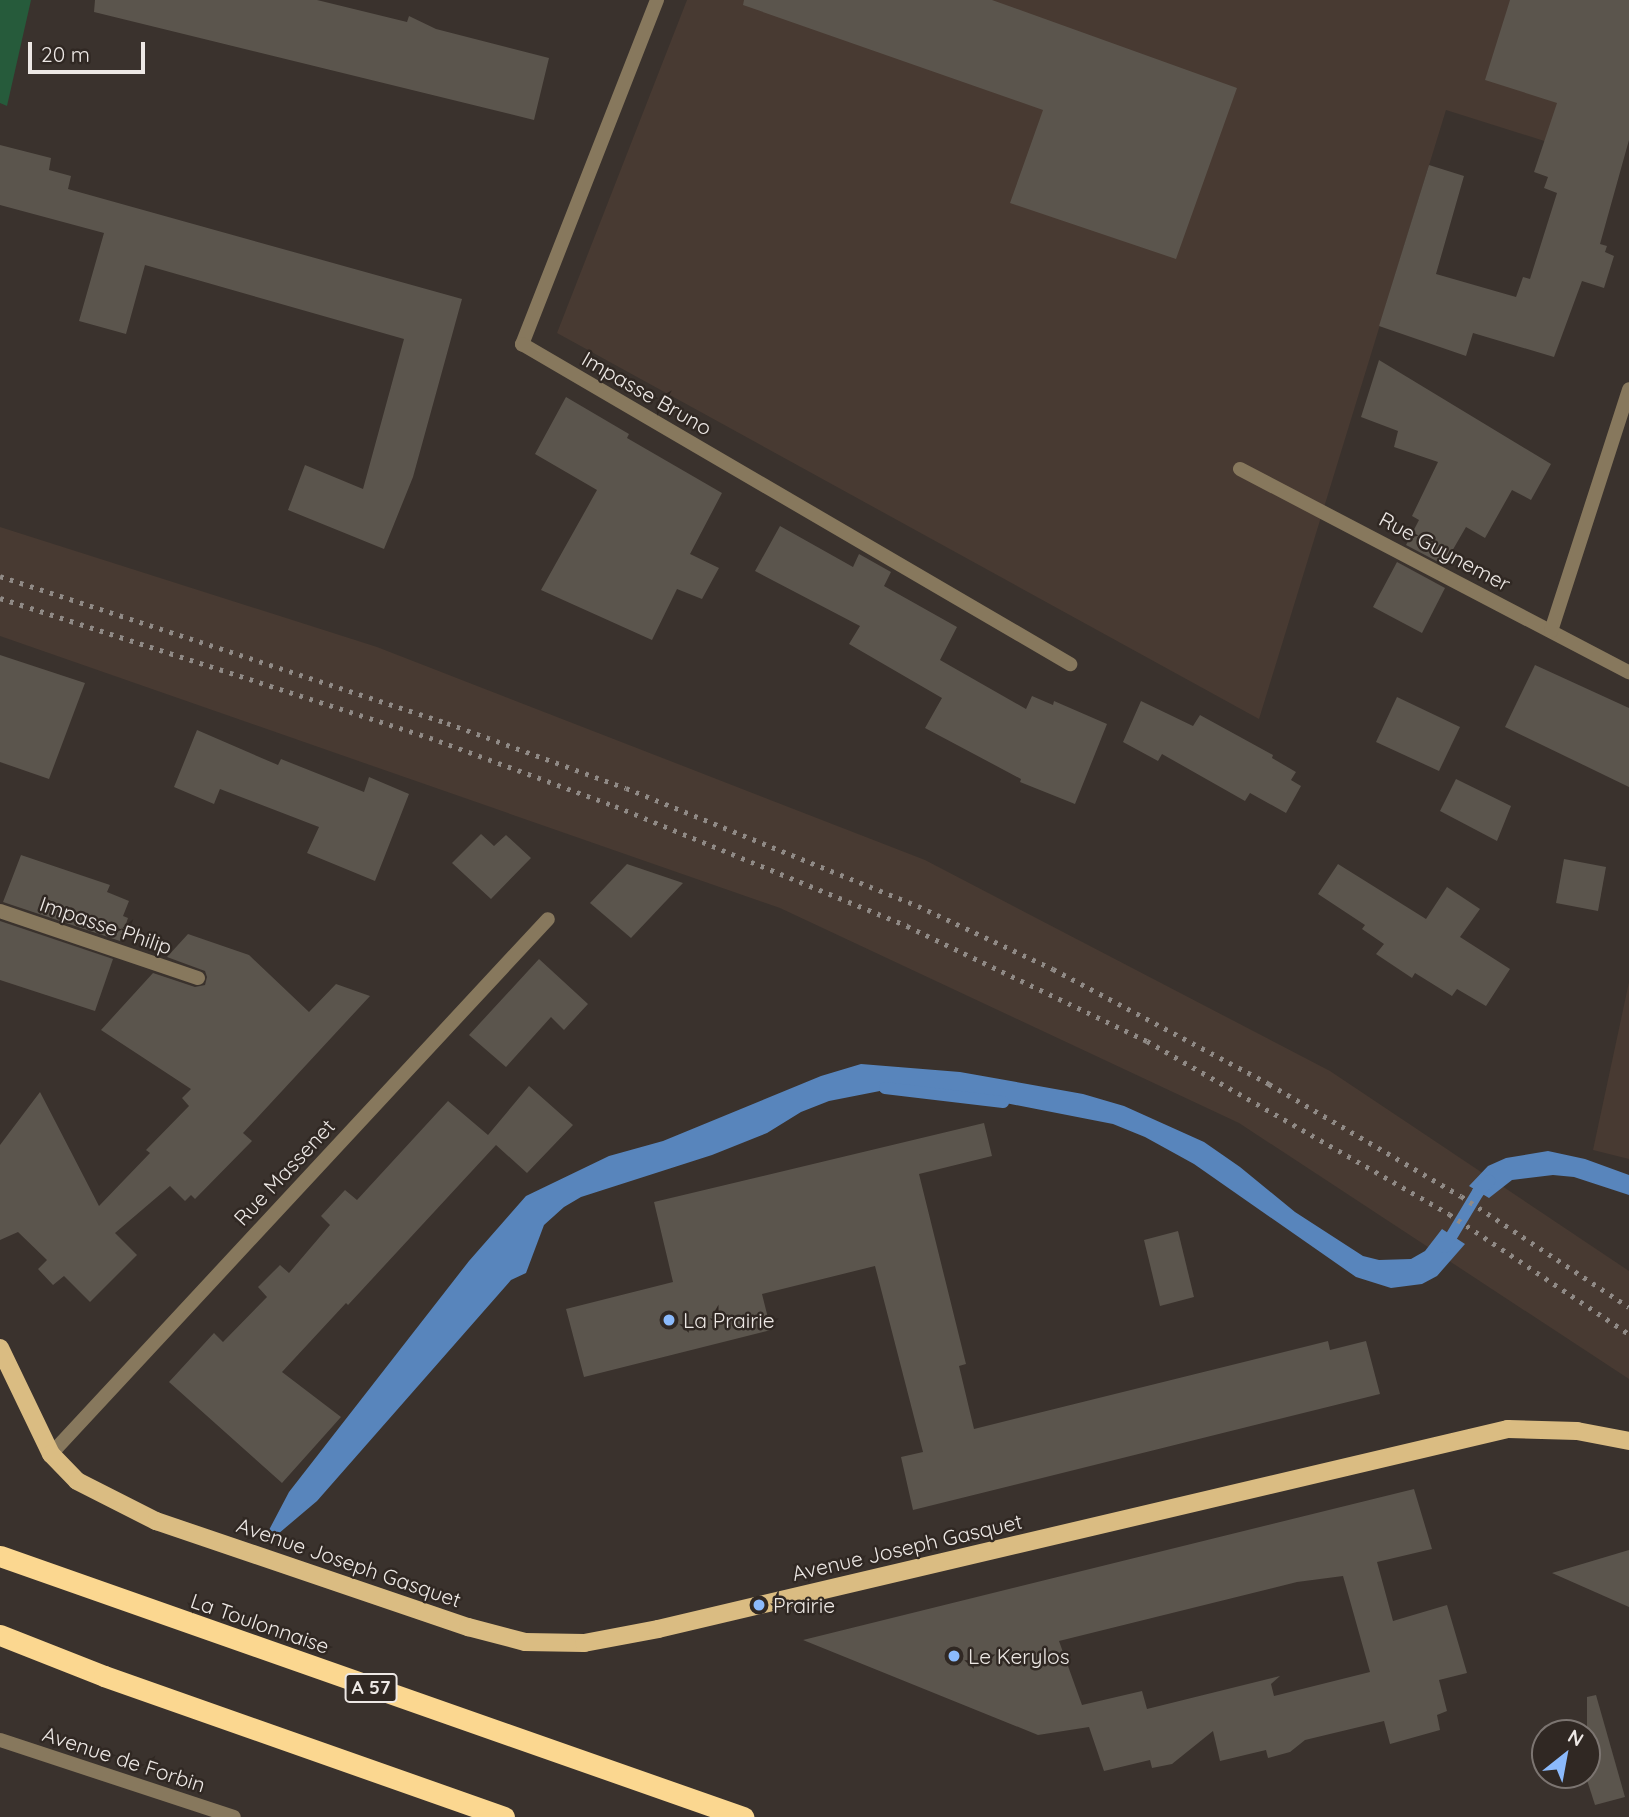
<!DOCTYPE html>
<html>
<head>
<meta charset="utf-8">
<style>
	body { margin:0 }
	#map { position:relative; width:1629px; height:1817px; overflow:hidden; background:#3a322d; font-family:Quicksand,sans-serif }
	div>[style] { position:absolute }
	.built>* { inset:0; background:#483a32 }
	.green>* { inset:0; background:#265b3b }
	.water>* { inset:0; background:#5885bc }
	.stream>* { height:12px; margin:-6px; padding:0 6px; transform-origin:6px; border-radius:6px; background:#5885bc }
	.building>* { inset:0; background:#5b554d }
	.minor>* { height:14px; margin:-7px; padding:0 7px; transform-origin:7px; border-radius:7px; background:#87785d }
	.tertiary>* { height:14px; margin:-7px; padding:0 7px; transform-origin:7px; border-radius:7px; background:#87785d }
	.primary>* { height:18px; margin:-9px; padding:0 9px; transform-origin:9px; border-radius:9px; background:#dabc82 }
	.motorway>* { height:21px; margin:-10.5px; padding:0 10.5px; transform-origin:10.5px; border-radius:10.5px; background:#fbd790 }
	.rail>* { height:5px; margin-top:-2.5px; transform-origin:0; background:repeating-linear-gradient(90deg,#908a86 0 3.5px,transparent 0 10.5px) }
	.dots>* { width:19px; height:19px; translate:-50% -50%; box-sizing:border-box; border:4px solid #302823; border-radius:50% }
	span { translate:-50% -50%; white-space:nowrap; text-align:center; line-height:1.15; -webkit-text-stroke:5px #302823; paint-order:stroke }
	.shield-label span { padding:2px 5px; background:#302823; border:2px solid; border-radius:5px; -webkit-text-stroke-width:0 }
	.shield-label { font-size:19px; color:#ede8e5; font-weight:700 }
	.street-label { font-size:21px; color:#ede8e5 }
	.poi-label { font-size:21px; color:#ede8e5 }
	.left { translate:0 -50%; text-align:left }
	.north { position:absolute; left:1531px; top:1719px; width:70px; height:70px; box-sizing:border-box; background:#302823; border:2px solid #7c7571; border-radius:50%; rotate:31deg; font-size:19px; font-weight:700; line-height:28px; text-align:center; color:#ede8e5 }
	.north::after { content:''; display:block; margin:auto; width:24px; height:32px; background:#8bbafc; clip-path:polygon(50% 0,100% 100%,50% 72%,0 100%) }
	.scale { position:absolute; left:28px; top:42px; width:117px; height:32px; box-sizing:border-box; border:4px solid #ede8e5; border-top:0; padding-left:9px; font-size:21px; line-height:24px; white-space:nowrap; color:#ede8e5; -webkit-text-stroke:5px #302823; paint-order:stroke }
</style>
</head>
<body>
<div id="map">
	<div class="built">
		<i style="clip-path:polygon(687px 0,1604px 0,1557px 145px,1446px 110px,1259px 719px,557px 333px)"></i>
		<i style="clip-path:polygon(0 527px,377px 647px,925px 860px,1330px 1071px,1629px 1271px,1629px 1379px,1239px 1123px,780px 908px,0 636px)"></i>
		<i style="clip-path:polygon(1629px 982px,1629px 1159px,1593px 1150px)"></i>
	</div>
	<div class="green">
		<i style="clip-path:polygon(0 0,31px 0,7px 106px,0 103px)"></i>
	</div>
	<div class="water">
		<i style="clip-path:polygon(861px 1064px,960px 1072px,1083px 1094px,1124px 1106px,1204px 1142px,1240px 1167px,1295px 1212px,1363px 1256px,1379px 1260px,1411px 1259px,1425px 1251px,1442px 1229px,1465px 1244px,1437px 1276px,1422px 1284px,1391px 1288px,1356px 1277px,1194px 1164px,1145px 1137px,1113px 1124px,965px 1095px,923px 1090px,885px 1090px,829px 1101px,801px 1112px,767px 1133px,712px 1155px,581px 1197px,564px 1207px,544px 1225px,526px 1273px,511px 1280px,317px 1501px,278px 1534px,269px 1530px,289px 1492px,469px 1261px,526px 1196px,609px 1156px,663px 1141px,821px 1076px)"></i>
		<i style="clip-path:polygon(1548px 1151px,1585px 1159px,1629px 1175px,1629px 1195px,1574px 1177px,1553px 1175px,1512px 1180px,1489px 1198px,1469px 1186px,1488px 1166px,1506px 1158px)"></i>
	</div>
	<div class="stream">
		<i style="left:885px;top:1088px;width:119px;rotate:6.8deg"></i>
		<i style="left:1445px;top:1247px;width:64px;rotate:-59deg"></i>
		<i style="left:1478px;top:1192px;width:16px;rotate:-45deg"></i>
	</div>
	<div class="building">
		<i style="clip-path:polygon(95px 0,317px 0,407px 22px,409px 16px,436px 29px,549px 58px,534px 120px,94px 12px)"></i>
		<i style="clip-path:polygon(744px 0,992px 0,1237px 88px,1176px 259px,1010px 203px,1043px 110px,743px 5px)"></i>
		<i style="clip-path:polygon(1510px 0,1629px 0,1629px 140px,1600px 244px,1607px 246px,1605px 252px,1614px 256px,1604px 288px,1582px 281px,1554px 357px,1473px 333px,1466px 356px,1379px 326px,1429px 165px,1464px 176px,1436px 274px,1516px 297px,1523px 277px,1530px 279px,1557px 193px,1544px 188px,1548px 177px,1534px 172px,1557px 103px,1485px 80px)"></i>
		<i style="clip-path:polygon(0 145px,51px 158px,49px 170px,71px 176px,68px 189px,462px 299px,413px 477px,384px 549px,288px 510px,305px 465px,363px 489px,404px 339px,145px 265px,126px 334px,79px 321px,104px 233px,0 205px)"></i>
		<i style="clip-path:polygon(1379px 360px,1551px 464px,1531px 500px,1512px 490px,1485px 538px,1466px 527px,1444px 565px,1406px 545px,1419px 520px,1412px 516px,1438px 462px,1394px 447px,1398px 431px,1361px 417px)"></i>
		<i style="clip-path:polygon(566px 397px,629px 434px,627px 438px,722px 493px,690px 554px,719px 568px,702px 599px,677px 589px,652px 640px,541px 590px,597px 490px,535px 454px)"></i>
		<i style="clip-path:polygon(780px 526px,853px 567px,859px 554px,891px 572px,884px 586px,957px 627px,940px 660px,1026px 709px,1032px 696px,1053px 705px,1054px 701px,1107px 724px,1075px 804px,1020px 782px,1021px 779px,925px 728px,942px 698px,849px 644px,860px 626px,755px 571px)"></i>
		<i style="clip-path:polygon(1397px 562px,1445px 588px,1422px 633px,1373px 607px)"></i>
		<i style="clip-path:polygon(0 655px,85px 683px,49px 779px,0 762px)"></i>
		<i style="clip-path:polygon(1535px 665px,1629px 708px,1629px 787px,1505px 727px)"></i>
		<i style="clip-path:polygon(1397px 697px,1460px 727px,1439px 771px,1376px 742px)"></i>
		<i style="clip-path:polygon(1141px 701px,1193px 726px,1200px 715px,1273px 755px,1272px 758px,1296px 772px,1291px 780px,1301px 786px,1286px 813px,1250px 793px,1245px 801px,1162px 754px,1158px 761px,1123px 742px)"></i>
		<i style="clip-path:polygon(197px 730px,278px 765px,281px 759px,364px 792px,369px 777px,409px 794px,375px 881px,307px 853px,319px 827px,220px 789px,214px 804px,174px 787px)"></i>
		<i style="clip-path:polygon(1456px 779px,1511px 806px,1497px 841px,1440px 811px)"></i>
		<i style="clip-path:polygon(481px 834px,494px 846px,506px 835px,531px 858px,491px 899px,452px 863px)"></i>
		<i style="clip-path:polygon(21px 855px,110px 885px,107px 892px,129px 901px,123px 916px,128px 918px,120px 941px,3px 902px)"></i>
		<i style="clip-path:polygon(1564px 859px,1606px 867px,1598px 911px,1556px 903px)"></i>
		<i style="clip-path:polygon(627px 864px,683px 883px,631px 938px,590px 903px)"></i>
		<i style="clip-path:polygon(1338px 864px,1426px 919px,1447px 887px,1480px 909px,1460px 937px,1510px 969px,1486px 1006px,1457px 989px,1452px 996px,1415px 973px,1412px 978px,1376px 954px,1384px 944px,1362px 929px,1365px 925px,1318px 894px)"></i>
		<i style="clip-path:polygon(0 921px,113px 959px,95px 1011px,0 980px)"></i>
		<i style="clip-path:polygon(188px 934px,249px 955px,309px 1012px,336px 984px,370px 996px,243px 1133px,252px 1141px,195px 1199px,191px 1195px,185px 1201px,170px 1186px,115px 1233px,137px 1255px,90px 1302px,64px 1276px,53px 1285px,38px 1269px,47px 1260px,18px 1232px,0 1240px,0 1145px,40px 1092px,99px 1206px,150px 1153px,146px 1150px,189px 1106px,182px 1098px,191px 1089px,101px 1030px,153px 973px,195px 987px,205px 985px,207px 977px,205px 971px,167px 957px)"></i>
		<i style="clip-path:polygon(539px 959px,588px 1004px,564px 1030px,551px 1017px,506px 1067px,469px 1035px)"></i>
		<i style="clip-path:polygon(529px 1086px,573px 1125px,527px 1173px,496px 1145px,348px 1305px,346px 1303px,282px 1372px,341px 1417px,282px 1483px,169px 1382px,214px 1333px,223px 1342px,267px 1297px,258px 1287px,280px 1265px,289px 1273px,330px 1225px,321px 1216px,345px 1190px,357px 1200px,448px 1101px,488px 1135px)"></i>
		<i style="clip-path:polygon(984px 1123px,992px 1156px,919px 1174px,966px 1364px,959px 1366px,974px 1429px,1328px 1341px,1330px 1350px,1366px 1341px,1380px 1394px,913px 1510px,901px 1457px,923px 1452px,875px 1266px,762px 1294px,771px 1330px,584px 1377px,566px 1309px,673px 1282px,654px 1202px)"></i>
		<i style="clip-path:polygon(1178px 1231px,1194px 1297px,1160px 1306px,1144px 1240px)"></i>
		<i style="clip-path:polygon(evenodd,1414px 1489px,1432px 1549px,1377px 1562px,1393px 1621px,1447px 1605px,1467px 1673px,1439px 1680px,1447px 1711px,1437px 1715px,1440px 1730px,1390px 1744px,1384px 1721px,1305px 1740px,1290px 1752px,1268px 1758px,1266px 1750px,1220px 1761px,1213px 1731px,1172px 1764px,1152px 1768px,1150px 1760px,1104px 1771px,1089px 1727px,1038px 1735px,803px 1640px,1414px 1489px,1343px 1576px,1370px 1672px,1274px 1696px,1271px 1684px,1280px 1676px,1147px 1709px,1142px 1691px,1082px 1705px,1059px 1641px,1297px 1582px,1343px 1576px)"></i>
		<i style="clip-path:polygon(1629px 1550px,1629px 1607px,1552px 1573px)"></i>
		<i style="clip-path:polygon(1596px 1695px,1625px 1797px,1595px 1805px,1587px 1780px,1587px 1697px)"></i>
	</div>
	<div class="minor">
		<i style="left:657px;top:0;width:370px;rotate:111.4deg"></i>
		<i style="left:522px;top:344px;width:635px;rotate:30.28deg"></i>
		<i style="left:1240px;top:469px;width:439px;rotate:27.6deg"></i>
		<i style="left:1551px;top:631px;width:254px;rotate:-72.1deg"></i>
		<i style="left:0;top:911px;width:209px;rotate:18.7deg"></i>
		<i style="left:51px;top:1454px;width:730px;rotate:-47.11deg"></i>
	</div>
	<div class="tertiary">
		<i style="left:0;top:1740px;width:246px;rotate:18.2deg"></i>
	</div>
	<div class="primary">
		<i style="left:0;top:1348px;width:118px;rotate:64.3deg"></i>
		<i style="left:51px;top:1454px;width:37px;rotate:46deg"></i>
		<i style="left:77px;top:1481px;width:89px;rotate:26.9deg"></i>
		<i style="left:156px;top:1521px;width:330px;rotate:18.8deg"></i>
		<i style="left:468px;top:1627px;width:59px;rotate:14.7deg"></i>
		<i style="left:525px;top:1642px;width:59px;rotate:1deg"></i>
		<i style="left:584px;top:1643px;width:75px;rotate:-10.7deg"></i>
		<i style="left:658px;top:1629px;width:873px;rotate:-13.24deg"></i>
		<i style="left:1508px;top:1429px;width:69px;rotate:1.7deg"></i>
		<i style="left:1577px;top:1431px;width:53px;rotate:10.9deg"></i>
	</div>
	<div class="motorway">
		<i style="left:0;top:1556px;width:788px;rotate:19.36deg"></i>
		<i style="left:0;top:1635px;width:112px;rotate:21.5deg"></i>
		<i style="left:104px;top:1676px;width:424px;rotate:19.4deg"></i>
	</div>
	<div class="rail">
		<i style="left:0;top:576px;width:471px;rotate:18.2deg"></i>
		<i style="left:447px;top:723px;width:190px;rotate:20deg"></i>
		<i style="left:626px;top:788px;width:315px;rotate:22deg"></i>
		<i style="left:918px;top:906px;width:149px;rotate:25deg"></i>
		<i style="left:1053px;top:969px;width:245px;rotate:28deg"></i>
		<i style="left:1269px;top:1084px;width:222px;rotate:30.3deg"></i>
		<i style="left:1461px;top:1196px;width:201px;rotate:33.5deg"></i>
		<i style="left:0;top:598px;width:462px;rotate:18deg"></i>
		<i style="left:439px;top:741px;width:188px;rotate:20.3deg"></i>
		<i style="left:615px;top:806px;width:316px;rotate:22.3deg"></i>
		<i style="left:907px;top:926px;width:266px;rotate:25.6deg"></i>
		<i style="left:1147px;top:1041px;width:348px;rotate:29.8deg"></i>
		<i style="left:1449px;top:1214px;width:216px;rotate:33.7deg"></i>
	</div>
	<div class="dots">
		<i style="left:669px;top:1320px;background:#8bbafc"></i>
		<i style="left:759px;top:1605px;background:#8bbafc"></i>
		<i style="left:954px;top:1656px;background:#8bbafc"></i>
	</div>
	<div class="shield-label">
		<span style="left:371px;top:1688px">A 57</span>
	</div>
	<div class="street-label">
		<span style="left:647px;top:393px;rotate:30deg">Impasse Bruno</span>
		<span style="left:1445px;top:551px;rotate:28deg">Rue Guynemer</span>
		<span style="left:106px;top:925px;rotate:19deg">Impasse Philip</span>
		<span style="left:284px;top:1172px;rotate:-47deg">Rue Massenet</span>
		<span style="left:907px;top:1547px;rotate:-13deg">Avenue Joseph Gasquet</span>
		<span style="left:349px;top:1562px;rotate:19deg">Avenue Joseph Gasquet</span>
		<span style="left:260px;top:1623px;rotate:19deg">La Toulonnaise</span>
		<span style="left:124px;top:1759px;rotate:18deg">Avenue de Forbin</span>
	</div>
	<div class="poi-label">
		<span class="left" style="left:683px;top:1320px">La Prairie</span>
		<span class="left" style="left:773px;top:1605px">Prairie</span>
		<span class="left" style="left:968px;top:1656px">Le Kerylos</span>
	</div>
	<div class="north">N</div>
	<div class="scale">20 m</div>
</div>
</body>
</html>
